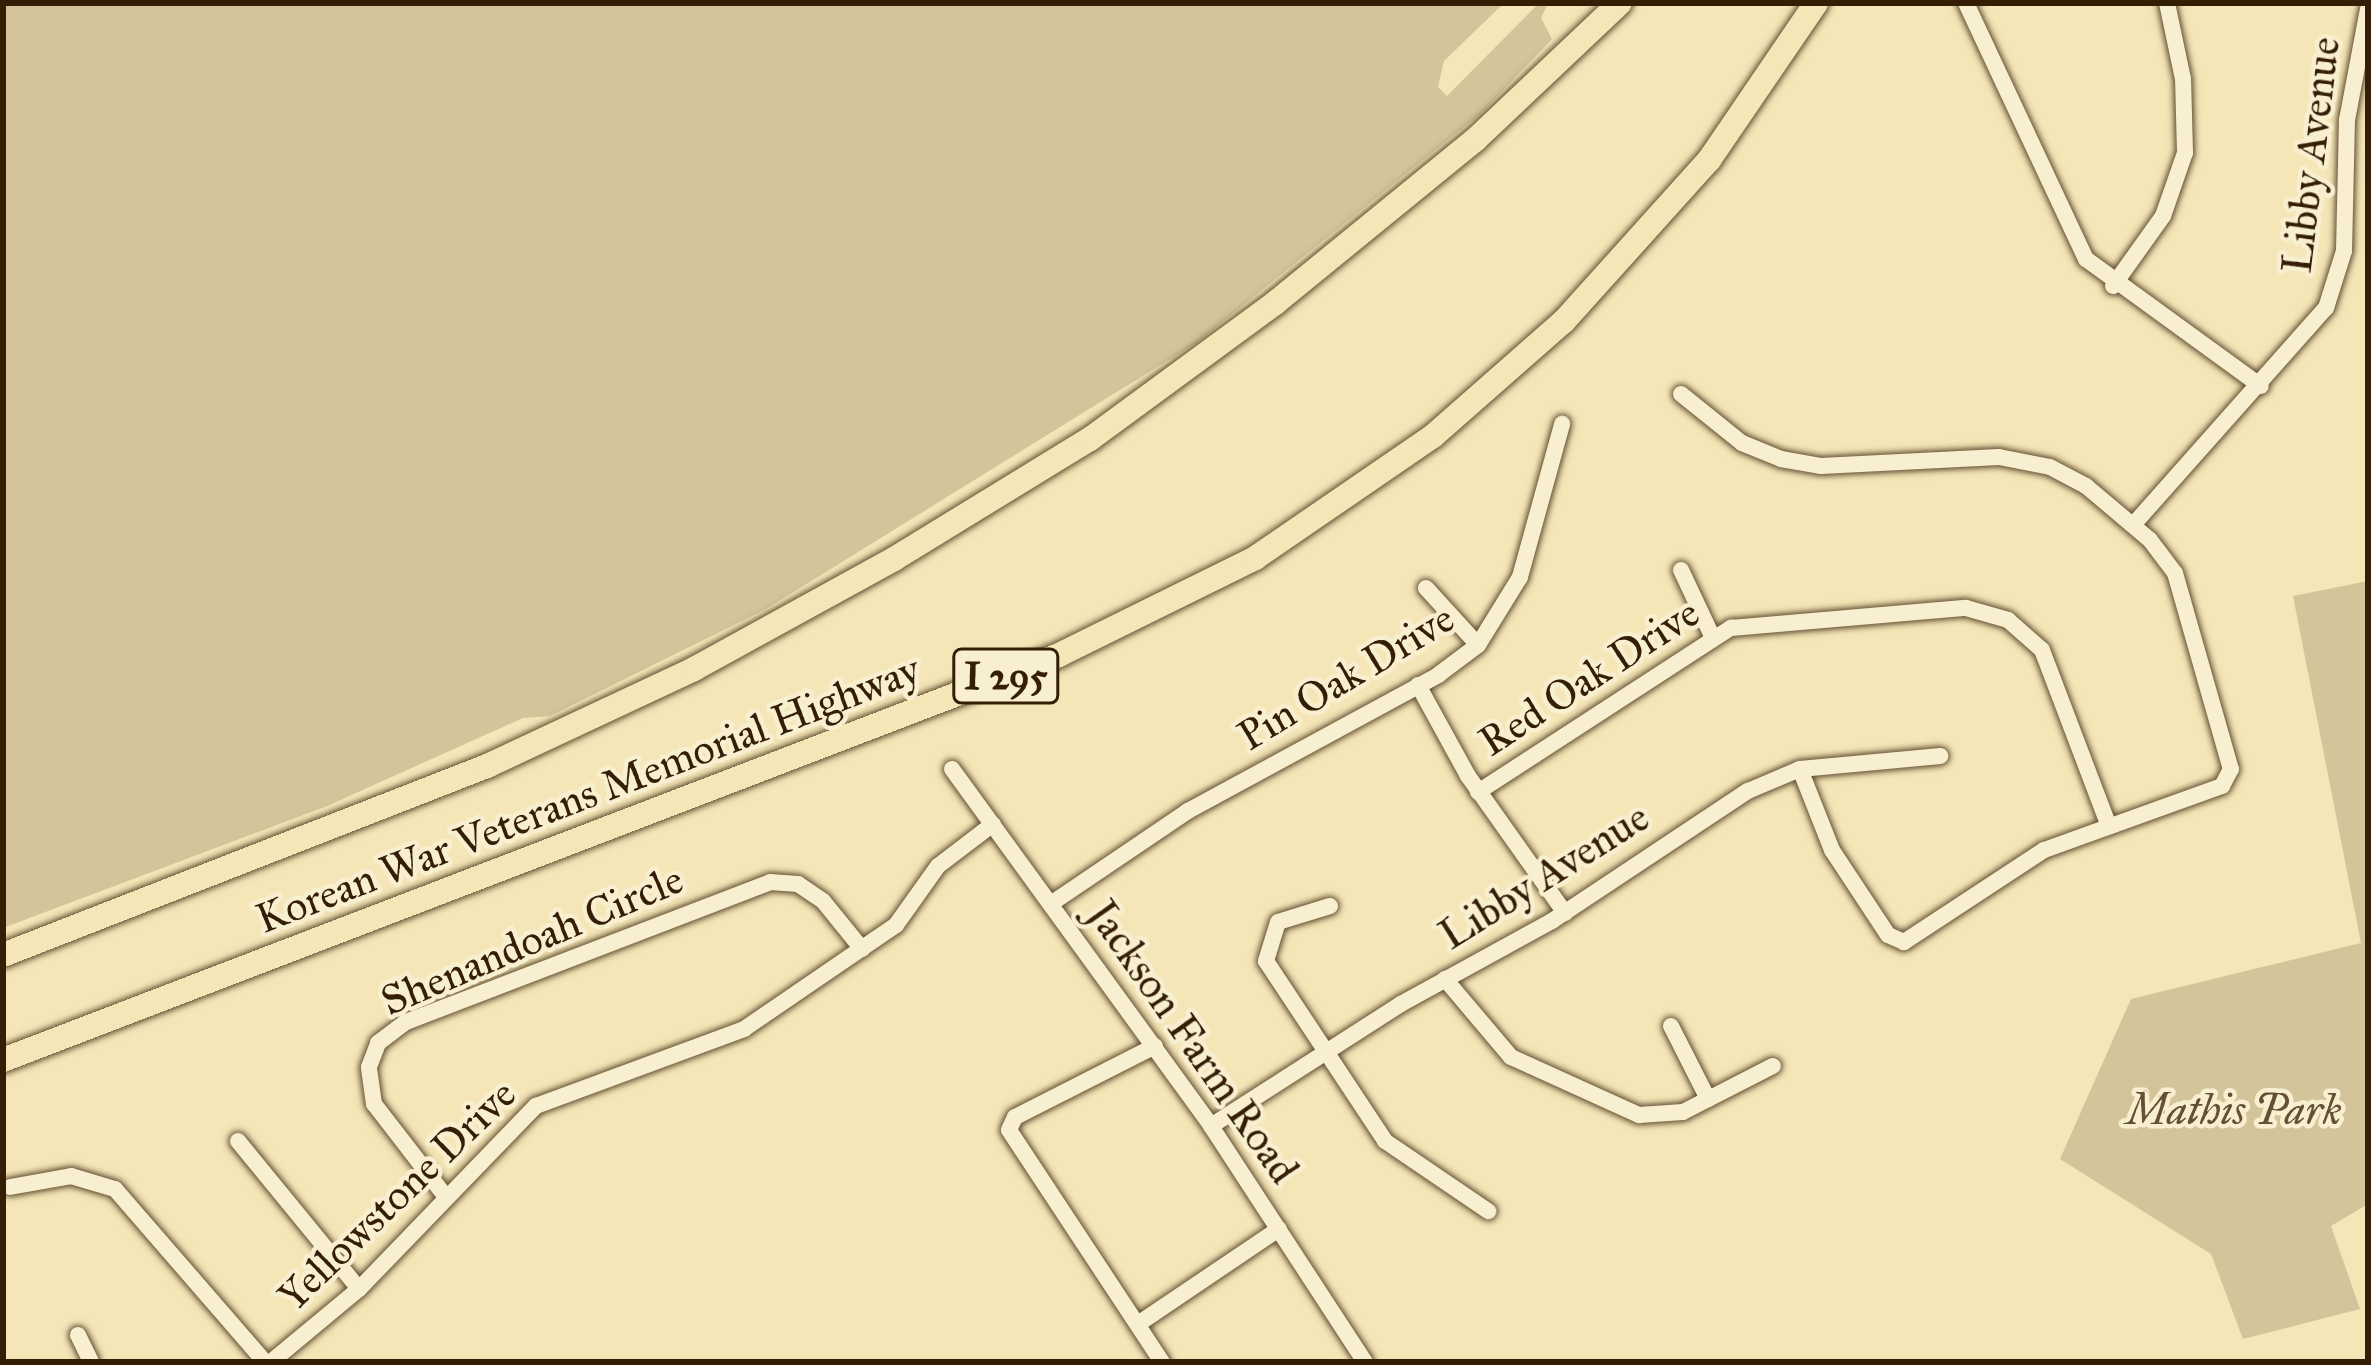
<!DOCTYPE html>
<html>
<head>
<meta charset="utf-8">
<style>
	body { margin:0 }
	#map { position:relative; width:2371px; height:1365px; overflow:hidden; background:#f4e6b7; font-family:"IM FELL Great Primer",serif }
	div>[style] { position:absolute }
	.green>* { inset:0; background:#d3c499 }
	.roads { filter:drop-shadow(0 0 3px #645032) drop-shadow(0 0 3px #645032) }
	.minor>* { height:16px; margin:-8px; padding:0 8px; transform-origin:8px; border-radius:8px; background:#f8efd0 }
	.highway>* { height:24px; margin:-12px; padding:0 12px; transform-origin:12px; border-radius:12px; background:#f4e6b7 }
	span { translate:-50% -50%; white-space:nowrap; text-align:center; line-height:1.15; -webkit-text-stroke:9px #f8efd0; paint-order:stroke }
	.shield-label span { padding:3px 9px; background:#f8efd0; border:3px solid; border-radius:9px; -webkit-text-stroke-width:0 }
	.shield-label { font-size:39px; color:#341e06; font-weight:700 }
	.street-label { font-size:42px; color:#341e06 }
	.park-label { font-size:42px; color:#645032; font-style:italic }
	.frame { position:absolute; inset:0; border:6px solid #341e06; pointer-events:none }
</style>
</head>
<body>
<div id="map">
	<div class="green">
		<i style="clip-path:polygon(3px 3px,1504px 3px,1444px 61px,1438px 87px,1447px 96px,1539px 3px,1548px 3px,1541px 18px,1552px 39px,1480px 114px,1196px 343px,766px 609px,550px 716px,523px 718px,327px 806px,3px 928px)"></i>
		<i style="clip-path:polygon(2368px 581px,2368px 1204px,2331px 1226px,2360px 1309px,2243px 1339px,2211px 1254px,2060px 1159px,2131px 999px,2361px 943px,2293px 596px)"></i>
	</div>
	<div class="roads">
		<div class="minor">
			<i style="left:1966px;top:3px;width:283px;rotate:64.9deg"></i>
			<i style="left:2086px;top:259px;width:216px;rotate:36deg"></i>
			<i style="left:2113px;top:286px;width:86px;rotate:-54.5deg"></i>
			<i style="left:2163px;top:216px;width:67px;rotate:-70.8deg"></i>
			<i style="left:2185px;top:153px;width:74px;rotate:-91.5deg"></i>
			<i style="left:2183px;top:79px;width:78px;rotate:-101.9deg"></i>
			<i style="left:1681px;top:394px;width:78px;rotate:38.8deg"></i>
			<i style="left:1742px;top:443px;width:42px;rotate:22.3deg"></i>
			<i style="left:1781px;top:459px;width:41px;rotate:9.9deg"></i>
			<i style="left:1821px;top:466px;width:178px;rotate:-2.9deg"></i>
			<i style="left:1999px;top:457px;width:52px;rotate:11.1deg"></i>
			<i style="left:2050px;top:467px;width:41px;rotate:27.8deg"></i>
			<i style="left:2086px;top:486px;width:84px;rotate:40.2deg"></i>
			<i style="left:2150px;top:540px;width:41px;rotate:52.9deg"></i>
			<i style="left:2175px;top:573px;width:204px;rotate:74.1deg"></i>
			<i style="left:2231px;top:769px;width:19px;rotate:118deg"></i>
			<i style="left:2222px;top:786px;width:189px;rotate:160.2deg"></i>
			<i style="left:2044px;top:850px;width:168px;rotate:146.7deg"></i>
			<i style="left:1904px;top:942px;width:17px;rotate:-156deg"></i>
			<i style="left:1888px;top:935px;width:102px;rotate:-123.4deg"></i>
			<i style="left:1832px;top:850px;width:87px;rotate:-111.6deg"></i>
			<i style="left:2133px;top:525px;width:290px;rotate:-48.4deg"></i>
			<i style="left:2326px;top:308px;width:60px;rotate:-72.5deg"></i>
			<i style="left:2344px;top:251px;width:131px;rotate:-88.7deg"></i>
			<i style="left:2347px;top:120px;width:113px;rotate:-79.3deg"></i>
			<i style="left:1681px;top:570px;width:73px;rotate:64.8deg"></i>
			<i style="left:1426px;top:588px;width:77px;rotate:47.6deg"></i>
			<i style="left:1418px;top:685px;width:104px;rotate:61.2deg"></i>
			<i style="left:1468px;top:776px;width:168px;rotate:54.7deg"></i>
			<i style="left:952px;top:769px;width:441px;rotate:54deg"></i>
			<i style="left:1211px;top:1126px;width:282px;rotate:56.9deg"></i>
			<i style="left:1478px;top:792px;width:302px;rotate:-33deg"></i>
			<i style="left:1731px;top:628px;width:236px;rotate:-4.9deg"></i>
			<i style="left:1966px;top:608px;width:44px;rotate:15.9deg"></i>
			<i style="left:2008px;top:620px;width:45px;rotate:41.4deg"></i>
			<i style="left:2042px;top:650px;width:186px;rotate:69.2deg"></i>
			<i style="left:1052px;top:903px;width:164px;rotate:-34.1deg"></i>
			<i style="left:1188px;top:811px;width:285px;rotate:-28.5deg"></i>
			<i style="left:1438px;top:675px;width:50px;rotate:-36.9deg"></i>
			<i style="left:1478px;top:645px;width:80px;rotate:-58.3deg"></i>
			<i style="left:1520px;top:577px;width:159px;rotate:-74.6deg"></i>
			<i style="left:1330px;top:906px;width:54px;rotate:162.9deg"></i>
			<i style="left:1278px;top:922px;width:41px;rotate:107.1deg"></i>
			<i style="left:1266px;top:961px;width:216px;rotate:56.5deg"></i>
			<i style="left:1385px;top:1141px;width:125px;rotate:34.2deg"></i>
			<i style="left:1445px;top:979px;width:102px;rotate:49.8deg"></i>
			<i style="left:1511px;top:1057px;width:141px;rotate:24.4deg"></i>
			<i style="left:1639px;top:1115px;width:44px;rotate:-3.9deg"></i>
			<i style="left:1683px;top:1112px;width:101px;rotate:-27.1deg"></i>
			<i style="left:1671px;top:1026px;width:82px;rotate:63.1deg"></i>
			<i style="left:1155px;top:1046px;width:157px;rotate:153.1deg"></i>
			<i style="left:1015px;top:1117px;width:14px;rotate:115deg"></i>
			<i style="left:1009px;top:1130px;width:278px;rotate:56.6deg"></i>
			<i style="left:1211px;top:1126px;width:226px;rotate:-32.7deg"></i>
			<i style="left:1401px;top:1004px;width:172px;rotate:-28.8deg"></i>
			<i style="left:1552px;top:921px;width:235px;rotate:-33.6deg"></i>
			<i style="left:1748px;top:791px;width:56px;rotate:-22.9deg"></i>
			<i style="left:1800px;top:769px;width:141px;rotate:-5.3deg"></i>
			<i style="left:238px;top:1141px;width:191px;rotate:50.7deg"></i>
			<i style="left:10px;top:1187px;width:62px;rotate:-10.2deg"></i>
			<i style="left:71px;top:1176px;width:46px;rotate:16.5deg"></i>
			<i style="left:115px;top:1189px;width:229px;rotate:49.1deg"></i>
			<i style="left:446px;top:1197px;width:118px;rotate:-127.7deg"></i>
			<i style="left:374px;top:1104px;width:37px;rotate:-98deg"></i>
			<i style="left:369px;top:1067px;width:26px;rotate:-69deg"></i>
			<i style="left:378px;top:1043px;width:35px;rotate:-37deg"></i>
			<i style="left:406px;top:1022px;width:390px;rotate:-21deg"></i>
			<i style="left:770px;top:882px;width:28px;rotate:4deg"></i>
			<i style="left:798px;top:884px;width:30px;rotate:34deg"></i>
			<i style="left:823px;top:901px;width:62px;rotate:50.9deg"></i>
			<i style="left:1138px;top:1324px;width:170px;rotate:-34deg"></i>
			<i style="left:78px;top:1335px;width:30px;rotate:64deg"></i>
			<i style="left:271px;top:1362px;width:114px;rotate:-39.7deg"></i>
			<i style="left:359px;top:1289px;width:255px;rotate:-46deg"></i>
			<i style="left:536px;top:1106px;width:222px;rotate:-20.3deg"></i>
			<i style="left:744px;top:1029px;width:184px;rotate:-34.4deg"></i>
			<i style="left:896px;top:925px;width:72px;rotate:-54.6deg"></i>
			<i style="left:938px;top:866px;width:69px;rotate:-37.4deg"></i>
		</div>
		<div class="highway">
			<i style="left:3px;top:955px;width:520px;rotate:-21.33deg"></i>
			<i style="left:487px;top:766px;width:229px;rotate:-25.1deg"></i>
			<i style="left:694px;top:669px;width:228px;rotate:-28.8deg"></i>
			<i style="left:894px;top:559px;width:230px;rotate:-31.5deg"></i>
			<i style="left:1090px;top:439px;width:230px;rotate:-36.3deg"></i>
			<i style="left:1275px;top:303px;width:258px;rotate:-39.2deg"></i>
			<i style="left:1475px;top:140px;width:199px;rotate:-43.4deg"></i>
			<i style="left:3px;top:1060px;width:1131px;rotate:-20.98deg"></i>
			<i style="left:1059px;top:655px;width:219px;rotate:-26.3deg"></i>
			<i style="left:1255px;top:558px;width:216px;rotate:-34.4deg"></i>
			<i style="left:1433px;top:436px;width:174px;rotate:-41.3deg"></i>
			<i style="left:1564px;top:321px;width:217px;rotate:-48deg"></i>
			<i style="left:1709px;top:160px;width:190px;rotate:-55.7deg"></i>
		</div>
	</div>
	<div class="shield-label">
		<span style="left:1006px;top:676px">I 295</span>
	</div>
	<div class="street-label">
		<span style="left:2311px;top:155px;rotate:-83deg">Libby Avenue</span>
		<span style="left:1346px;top:677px;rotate:-31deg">Pin Oak Drive</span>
		<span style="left:1589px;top:677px;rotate:-33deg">Red Oak Drive</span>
		<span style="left:588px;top:794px;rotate:-21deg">Korean War Veterans Memorial Highway</span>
		<span style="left:1544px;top:876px;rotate:-32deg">Libby Avenue</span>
		<span style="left:532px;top:940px;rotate:-23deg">Shenandoah Circle</span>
		<span style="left:1193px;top:1042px;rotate:55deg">Jackson Farm Road</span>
		<span style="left:397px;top:1195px;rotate:-44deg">Yellowstone Drive</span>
	</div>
	<div class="park-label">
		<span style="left:2234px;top:1110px">Mathis Park</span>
	</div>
	<div class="frame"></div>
</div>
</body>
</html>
